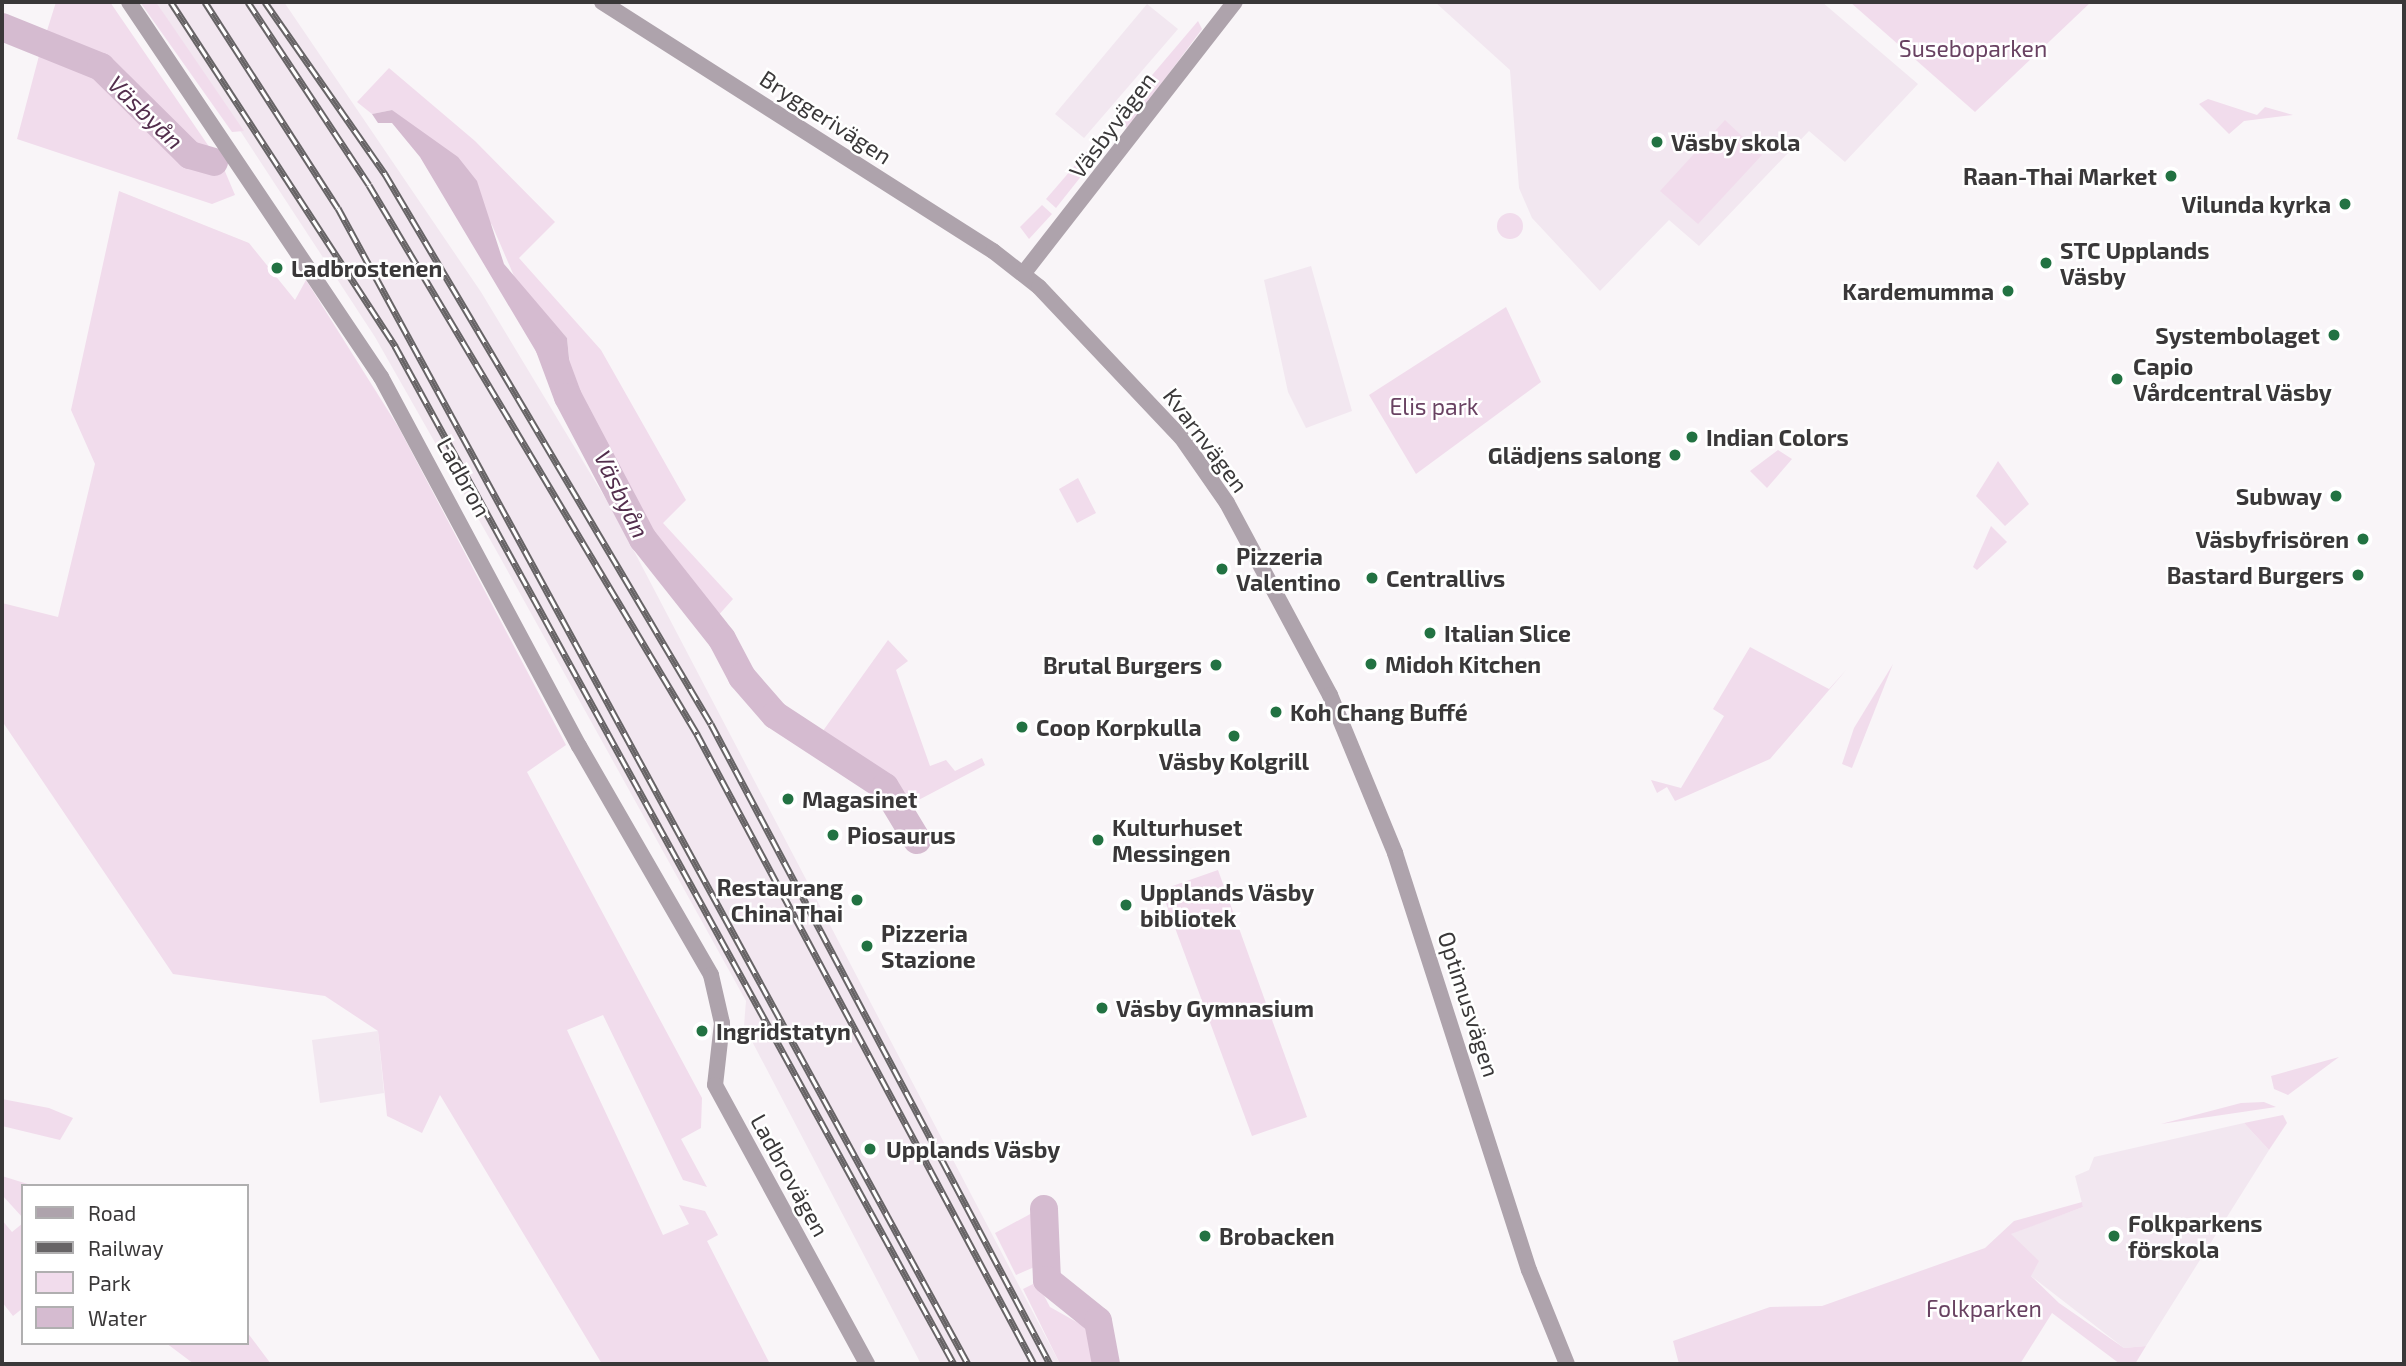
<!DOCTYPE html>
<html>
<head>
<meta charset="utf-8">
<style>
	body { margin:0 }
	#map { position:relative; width:2406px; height:1366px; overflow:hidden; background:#f9f5f8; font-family:"Exo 2",sans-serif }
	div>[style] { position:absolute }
	.built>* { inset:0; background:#f2e7f0 }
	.green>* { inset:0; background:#f1dcec }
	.round { border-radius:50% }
	.water>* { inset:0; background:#d5bbd0 }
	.river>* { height:28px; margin:-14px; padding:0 14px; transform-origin:14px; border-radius:14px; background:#d5bbd0 }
	.minor>* { height:16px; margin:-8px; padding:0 8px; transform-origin:8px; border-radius:8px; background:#aea3ac }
	.rail>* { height:7px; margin-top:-3.5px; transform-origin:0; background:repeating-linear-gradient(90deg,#fff 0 13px,#676466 0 26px); box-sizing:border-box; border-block:2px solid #676466 }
	.dots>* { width:19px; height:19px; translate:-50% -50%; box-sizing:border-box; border:4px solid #fff; border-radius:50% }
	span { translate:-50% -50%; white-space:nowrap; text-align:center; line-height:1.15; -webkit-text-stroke:5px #fff; paint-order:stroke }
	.park-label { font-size:23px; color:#694262 }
	.street-label { font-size:23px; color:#3a3839 }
	.poi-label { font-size:23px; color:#3a3839; font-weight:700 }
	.left { translate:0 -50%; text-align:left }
	.right { translate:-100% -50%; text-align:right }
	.water-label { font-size:24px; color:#532e4d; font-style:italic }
	.frame { position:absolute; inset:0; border:4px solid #3a3839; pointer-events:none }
	.legend { position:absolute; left:21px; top:1184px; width:228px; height:161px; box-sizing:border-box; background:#fff; border:2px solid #b0afb0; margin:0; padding:9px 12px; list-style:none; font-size:21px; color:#3a3839 }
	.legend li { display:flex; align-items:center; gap:14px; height:35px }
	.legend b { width:35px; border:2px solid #b0afb0 }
</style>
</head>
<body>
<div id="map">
	<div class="built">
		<i style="clip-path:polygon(156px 2px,284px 2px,481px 292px,613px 511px,1060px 1364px,921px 1364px,744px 1026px,746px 1001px,496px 550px,375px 337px)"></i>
		<i style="clip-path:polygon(1435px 2px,1822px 2px,1918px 84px,1845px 162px,1809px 131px,1699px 246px,1669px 220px,1600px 291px,1532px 218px,1519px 188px,1510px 70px)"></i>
		<i style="clip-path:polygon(1147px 4px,1178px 29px,1084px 138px,1055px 114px)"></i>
		<i style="clip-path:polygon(1311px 266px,1352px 411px,1306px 428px,1288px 392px,1264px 280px)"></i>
		<i style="clip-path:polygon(378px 1031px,384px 1093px,320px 1103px,312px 1040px)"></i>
		<i style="clip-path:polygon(2244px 1123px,2269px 1150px,2146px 1346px,2124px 1348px,2031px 1276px,2010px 1234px,2083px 1207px,2075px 1176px,2089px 1170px,2094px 1157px)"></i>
	</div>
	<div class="green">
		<i style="clip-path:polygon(56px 2px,110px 2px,212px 151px,204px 154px,126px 77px,90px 53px,45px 37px)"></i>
		<i style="clip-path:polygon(140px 2px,156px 2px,244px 131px,232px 132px)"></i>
		<i style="clip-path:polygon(1850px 2px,2091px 2px,1975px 112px)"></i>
		<i style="clip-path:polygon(1198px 21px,1202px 29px,1128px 129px,1123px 124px,1125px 107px)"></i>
		<i style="clip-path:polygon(40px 52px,113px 85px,187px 162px,224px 169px,235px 195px,212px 204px,17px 139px)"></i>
		<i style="clip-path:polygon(389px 68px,475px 141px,555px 222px,519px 258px,601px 350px,686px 500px,663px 523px,733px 599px,716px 618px,648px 535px,602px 436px,573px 394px,567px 338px,517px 283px,492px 225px,392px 110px,372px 114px,357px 102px)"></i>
		<i style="clip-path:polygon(2208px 99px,2257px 115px,2265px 107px,2293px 115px,2244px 121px,2229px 134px,2199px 104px)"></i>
		<i style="clip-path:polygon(1725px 120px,1762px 155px,1698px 224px,1660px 191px)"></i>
		<i style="clip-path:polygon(1090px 148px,1098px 155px,1056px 208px,1046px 199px)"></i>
		<i style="clip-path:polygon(119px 191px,249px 243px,295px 300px,306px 280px,399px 428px,566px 745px,527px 772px,702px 1098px,701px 1128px,681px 1139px,707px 1187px,683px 1180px,603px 1015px,567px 1030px,663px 1235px,689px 1224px,679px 1205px,705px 1211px,718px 1235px,707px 1241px,770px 1364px,602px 1364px,440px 1095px,422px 1133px,387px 1116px,378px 1031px,325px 996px,173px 974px,2px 721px,2px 603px,58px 617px,95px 464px,71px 410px)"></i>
		<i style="clip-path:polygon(1042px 205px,1052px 214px,1029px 239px,1020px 227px)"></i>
		<i class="round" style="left:1497px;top:213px;width:26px;height:26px"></i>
		<i style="clip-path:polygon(1506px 307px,1541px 382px,1416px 474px,1369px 395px)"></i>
		<i style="clip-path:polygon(1778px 450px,1792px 459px,1767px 488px,1750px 471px)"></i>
		<i style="clip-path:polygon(1998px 461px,2029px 504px,2005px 526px,1976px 496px)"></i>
		<i style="clip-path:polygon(1078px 478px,1096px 513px,1077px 523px,1059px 489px)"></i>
		<i style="clip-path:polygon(1991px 526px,2007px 542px,1977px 570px,1973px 567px)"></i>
		<i style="clip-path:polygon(888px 640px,908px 661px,896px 670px,930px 766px,946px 760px,955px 771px,982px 758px,985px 765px,911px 804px,885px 772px,820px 735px)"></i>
		<i style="clip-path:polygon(1750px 647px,1829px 689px,1847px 669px,1770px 759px,1675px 801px,1667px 787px,1657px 793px,1651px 780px,1681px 788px,1724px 716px,1713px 709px)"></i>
		<i style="clip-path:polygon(1893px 664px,1852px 768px,1842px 764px,1854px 728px)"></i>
		<i style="clip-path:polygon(1218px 870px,1307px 1117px,1252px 1136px,1161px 890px)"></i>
		<i style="clip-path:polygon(2339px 1057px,2288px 1095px,2274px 1089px,2271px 1076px)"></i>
		<i style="clip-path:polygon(2px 1099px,49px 1108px,73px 1118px,60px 1140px,2px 1126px)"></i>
		<i style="clip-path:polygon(2264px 1102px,2276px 1107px,2161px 1124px,2241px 1103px)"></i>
		<i style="clip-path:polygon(2283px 1115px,2287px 1123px,2269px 1150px,2244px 1123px)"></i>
		<i style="clip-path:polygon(2px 1176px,34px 1186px,23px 1186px,23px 1218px,2px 1195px)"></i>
		<i style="clip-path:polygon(2082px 1202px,2083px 1207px,2011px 1234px,2039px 1261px,2031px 1276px,2059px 1303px,2124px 1348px,2146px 1346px,2135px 1364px,2120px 1364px,2052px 1313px,2020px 1364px,1679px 1364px,1673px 1341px,1770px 1307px,1822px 1306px,1985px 1248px,2014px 1221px)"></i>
		<i style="clip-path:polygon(1034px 1212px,1039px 1265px,1016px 1275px,995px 1233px)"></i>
		<i style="clip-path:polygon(2px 1220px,12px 1232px,23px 1223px,23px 1308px,13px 1316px,2px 1302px)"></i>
		<i style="clip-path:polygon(1037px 1282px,1050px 1307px,1089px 1329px,1094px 1364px,1060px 1364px,1023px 1289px)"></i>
		<i style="clip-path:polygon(247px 1332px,271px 1364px,194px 1364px,166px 1343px,247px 1343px)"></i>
	</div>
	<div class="water">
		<i style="clip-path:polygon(392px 110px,458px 157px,477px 181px,504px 264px,567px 338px,571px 378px,553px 380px,420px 157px,392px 123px,378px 123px,372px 114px)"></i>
	</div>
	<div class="river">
		<i style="left:2px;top:27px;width:107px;rotate:22deg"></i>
		<i style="left:101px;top:67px;width:125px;rotate:44.7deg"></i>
		<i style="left:190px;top:155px;width:25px;rotate:16deg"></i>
		<i style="left:549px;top:346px;width:54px;rotate:69.6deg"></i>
		<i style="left:568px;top:397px;width:161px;rotate:62.2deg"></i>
		<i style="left:643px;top:539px;width:127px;rotate:51.7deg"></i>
		<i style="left:722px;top:639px;width:43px;rotate:62.2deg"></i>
		<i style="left:742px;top:677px;width:50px;rotate:49deg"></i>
		<i style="left:775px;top:715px;width:131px;rotate:33.2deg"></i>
		<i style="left:885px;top:787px;width:62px;rotate:58.9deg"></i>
		<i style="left:1044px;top:1209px;width:71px;rotate:87.6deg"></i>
		<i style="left:1047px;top:1280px;width:65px;rotate:38.8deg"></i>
		<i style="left:1098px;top:1321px;width:44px;rotate:79.5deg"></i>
	</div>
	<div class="minor">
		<i style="left:129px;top:2px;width:452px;rotate:56.1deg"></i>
		<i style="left:381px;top:377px;width:419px;rotate:61.8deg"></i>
		<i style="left:579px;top:746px;width:264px;rotate:60deg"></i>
		<i style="left:711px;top:975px;width:49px;rotate:77.1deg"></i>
		<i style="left:722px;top:1023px;width:62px;rotate:96.4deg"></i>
		<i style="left:715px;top:1085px;width:318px;rotate:61.4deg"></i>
		<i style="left:602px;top:2px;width:464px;rotate:32.5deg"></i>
		<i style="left:993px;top:251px;width:58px;rotate:38deg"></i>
		<i style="left:1039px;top:287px;width:207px;rotate:46.6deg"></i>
		<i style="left:1181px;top:437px;width:80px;rotate:55.1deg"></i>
		<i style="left:1227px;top:503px;width:218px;rotate:61.8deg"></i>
		<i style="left:1330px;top:695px;width:171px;rotate:67.6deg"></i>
		<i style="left:1395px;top:853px;width:438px;rotate:72.2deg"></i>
		<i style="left:1529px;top:1270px;width:101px;rotate:68deg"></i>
		<i style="left:1023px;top:274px;width:345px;rotate:-52.1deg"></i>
	</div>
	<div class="rail">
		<i style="left:171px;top:2px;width:411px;rotate:56.9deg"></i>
		<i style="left:395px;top:346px;width:1161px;rotate:61.23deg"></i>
		<i style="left:205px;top:2px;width:245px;rotate:57.2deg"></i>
		<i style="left:338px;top:208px;width:1317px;rotate:61.41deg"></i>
		<i style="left:248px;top:2px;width:219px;rotate:56.5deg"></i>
		<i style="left:369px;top:185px;width:640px;rotate:59.14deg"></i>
		<i style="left:697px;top:734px;width:714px;rotate:61.86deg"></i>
		<i style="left:265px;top:2px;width:210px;rotate:55.1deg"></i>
		<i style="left:385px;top:174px;width:639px;rotate:59.34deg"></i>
		<i style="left:711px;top:724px;width:724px;rotate:62.09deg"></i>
	</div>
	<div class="dots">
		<i style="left:1657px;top:142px;background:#227242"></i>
		<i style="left:2171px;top:176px;background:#227242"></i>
		<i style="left:2345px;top:204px;background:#227242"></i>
		<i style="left:2046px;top:263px;background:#227242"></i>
		<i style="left:277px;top:268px;background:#227242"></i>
		<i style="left:2008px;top:291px;background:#227242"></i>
		<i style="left:2334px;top:335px;background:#227242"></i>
		<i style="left:2117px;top:379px;background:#227242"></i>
		<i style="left:1692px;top:437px;background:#227242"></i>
		<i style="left:1675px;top:455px;background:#227242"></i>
		<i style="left:2336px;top:496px;background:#227242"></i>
		<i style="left:2363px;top:539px;background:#227242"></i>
		<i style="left:1222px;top:569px;background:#227242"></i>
		<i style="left:2358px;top:575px;background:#227242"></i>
		<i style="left:1372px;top:578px;background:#227242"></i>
		<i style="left:1430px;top:633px;background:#227242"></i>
		<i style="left:1371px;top:664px;background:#227242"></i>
		<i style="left:1216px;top:665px;background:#227242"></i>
		<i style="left:1276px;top:712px;background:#227242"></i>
		<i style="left:1022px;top:727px;background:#227242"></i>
		<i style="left:1234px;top:736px;background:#227242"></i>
		<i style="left:788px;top:799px;background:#227242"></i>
		<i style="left:833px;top:835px;background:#227242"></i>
		<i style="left:1098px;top:840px;background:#227242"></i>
		<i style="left:857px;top:900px;background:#227242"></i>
		<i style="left:1126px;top:905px;background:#227242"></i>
		<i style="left:867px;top:946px;background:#227242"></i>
		<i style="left:1102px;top:1008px;background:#227242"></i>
		<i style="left:702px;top:1031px;background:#227242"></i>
		<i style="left:870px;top:1149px;background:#227242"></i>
		<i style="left:1205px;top:1236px;background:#227242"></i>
		<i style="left:2114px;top:1236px;background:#227242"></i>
	</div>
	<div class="park-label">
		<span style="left:1973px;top:48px">Suseboparken</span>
		<span style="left:1434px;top:406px">Elis park</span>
		<span style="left:1984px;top:1308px">Folkparken</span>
	</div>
	<div class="street-label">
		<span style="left:826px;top:117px;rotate:33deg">Bryggerivägen</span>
		<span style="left:1112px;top:125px;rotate:-53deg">Väsbyvägen</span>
		<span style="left:1206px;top:440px;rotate:53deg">Kvarnvägen</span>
		<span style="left:464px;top:477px;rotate:61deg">Ladbron</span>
		<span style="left:1469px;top:1004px;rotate:72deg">Optimusvägen</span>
		<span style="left:790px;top:1175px;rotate:61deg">Ladbrovägen</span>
	</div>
	<div class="poi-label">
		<span class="left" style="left:1671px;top:142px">Väsby skola</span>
		<span class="right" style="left:2157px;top:176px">Raan-Thai Market</span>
		<span class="right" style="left:2331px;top:204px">Vilunda kyrka</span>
		<span class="left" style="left:2060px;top:263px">STC Upplands<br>Väsby</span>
		<span class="left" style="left:291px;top:268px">Ladbrostenen</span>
		<span class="right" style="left:1994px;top:291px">Kardemumma</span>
		<span class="right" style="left:2320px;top:335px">Systembolaget</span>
		<span class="left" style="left:2133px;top:379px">Capio<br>Vårdcentral Väsby</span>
		<span class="left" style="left:1706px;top:437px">Indian Colors</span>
		<span class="right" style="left:1661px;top:455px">Glädjens salong</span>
		<span class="right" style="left:2322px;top:496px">Subway</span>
		<span class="right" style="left:2349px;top:539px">Väsbyfrisören</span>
		<span class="left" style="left:1236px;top:569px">Pizzeria<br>Valentino</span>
		<span class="right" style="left:2344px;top:575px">Bastard Burgers</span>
		<span class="left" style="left:1386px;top:578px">Centrallivs</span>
		<span class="left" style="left:1444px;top:633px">Italian Slice</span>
		<span class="left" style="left:1385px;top:664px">Midoh Kitchen</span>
		<span class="right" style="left:1202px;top:665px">Brutal Burgers</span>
		<span class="left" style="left:1290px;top:712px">Koh Chang Buffé</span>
		<span class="left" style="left:1036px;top:727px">Coop Korpkulla</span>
		<span style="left:1234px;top:761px">Väsby Kolgrill</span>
		<span class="left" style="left:802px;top:799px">Magasinet</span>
		<span class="left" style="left:1112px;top:840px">Kulturhuset<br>Messingen</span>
		<span class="left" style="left:847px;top:835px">Piosaurus</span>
		<span class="right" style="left:843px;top:900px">Restaurang<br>China Thai</span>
		<span class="left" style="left:1140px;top:905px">Upplands Väsby<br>bibliotek</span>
		<span class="left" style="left:881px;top:946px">Pizzeria<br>Stazione</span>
		<span class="left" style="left:1116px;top:1008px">Väsby Gymnasium</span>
		<span class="left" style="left:716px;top:1031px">Ingridstatyn</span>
		<span class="left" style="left:886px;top:1149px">Upplands Väsby</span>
		<span class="left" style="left:2128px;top:1236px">Folkparkens<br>förskola</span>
		<span class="left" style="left:1219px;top:1236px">Brobacken</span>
	</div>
	<div class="water-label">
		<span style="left:146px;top:112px;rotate:44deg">Väsbyån</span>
		<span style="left:622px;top:494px;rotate:64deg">Väsbyån</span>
	</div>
	<div class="frame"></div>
	<ul class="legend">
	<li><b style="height:9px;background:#aea3ac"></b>Road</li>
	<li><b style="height:9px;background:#676466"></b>Railway</li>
	<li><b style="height:19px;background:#f1dcec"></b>Park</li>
	<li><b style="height:19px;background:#d5bbd0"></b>Water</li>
	</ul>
</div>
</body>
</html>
